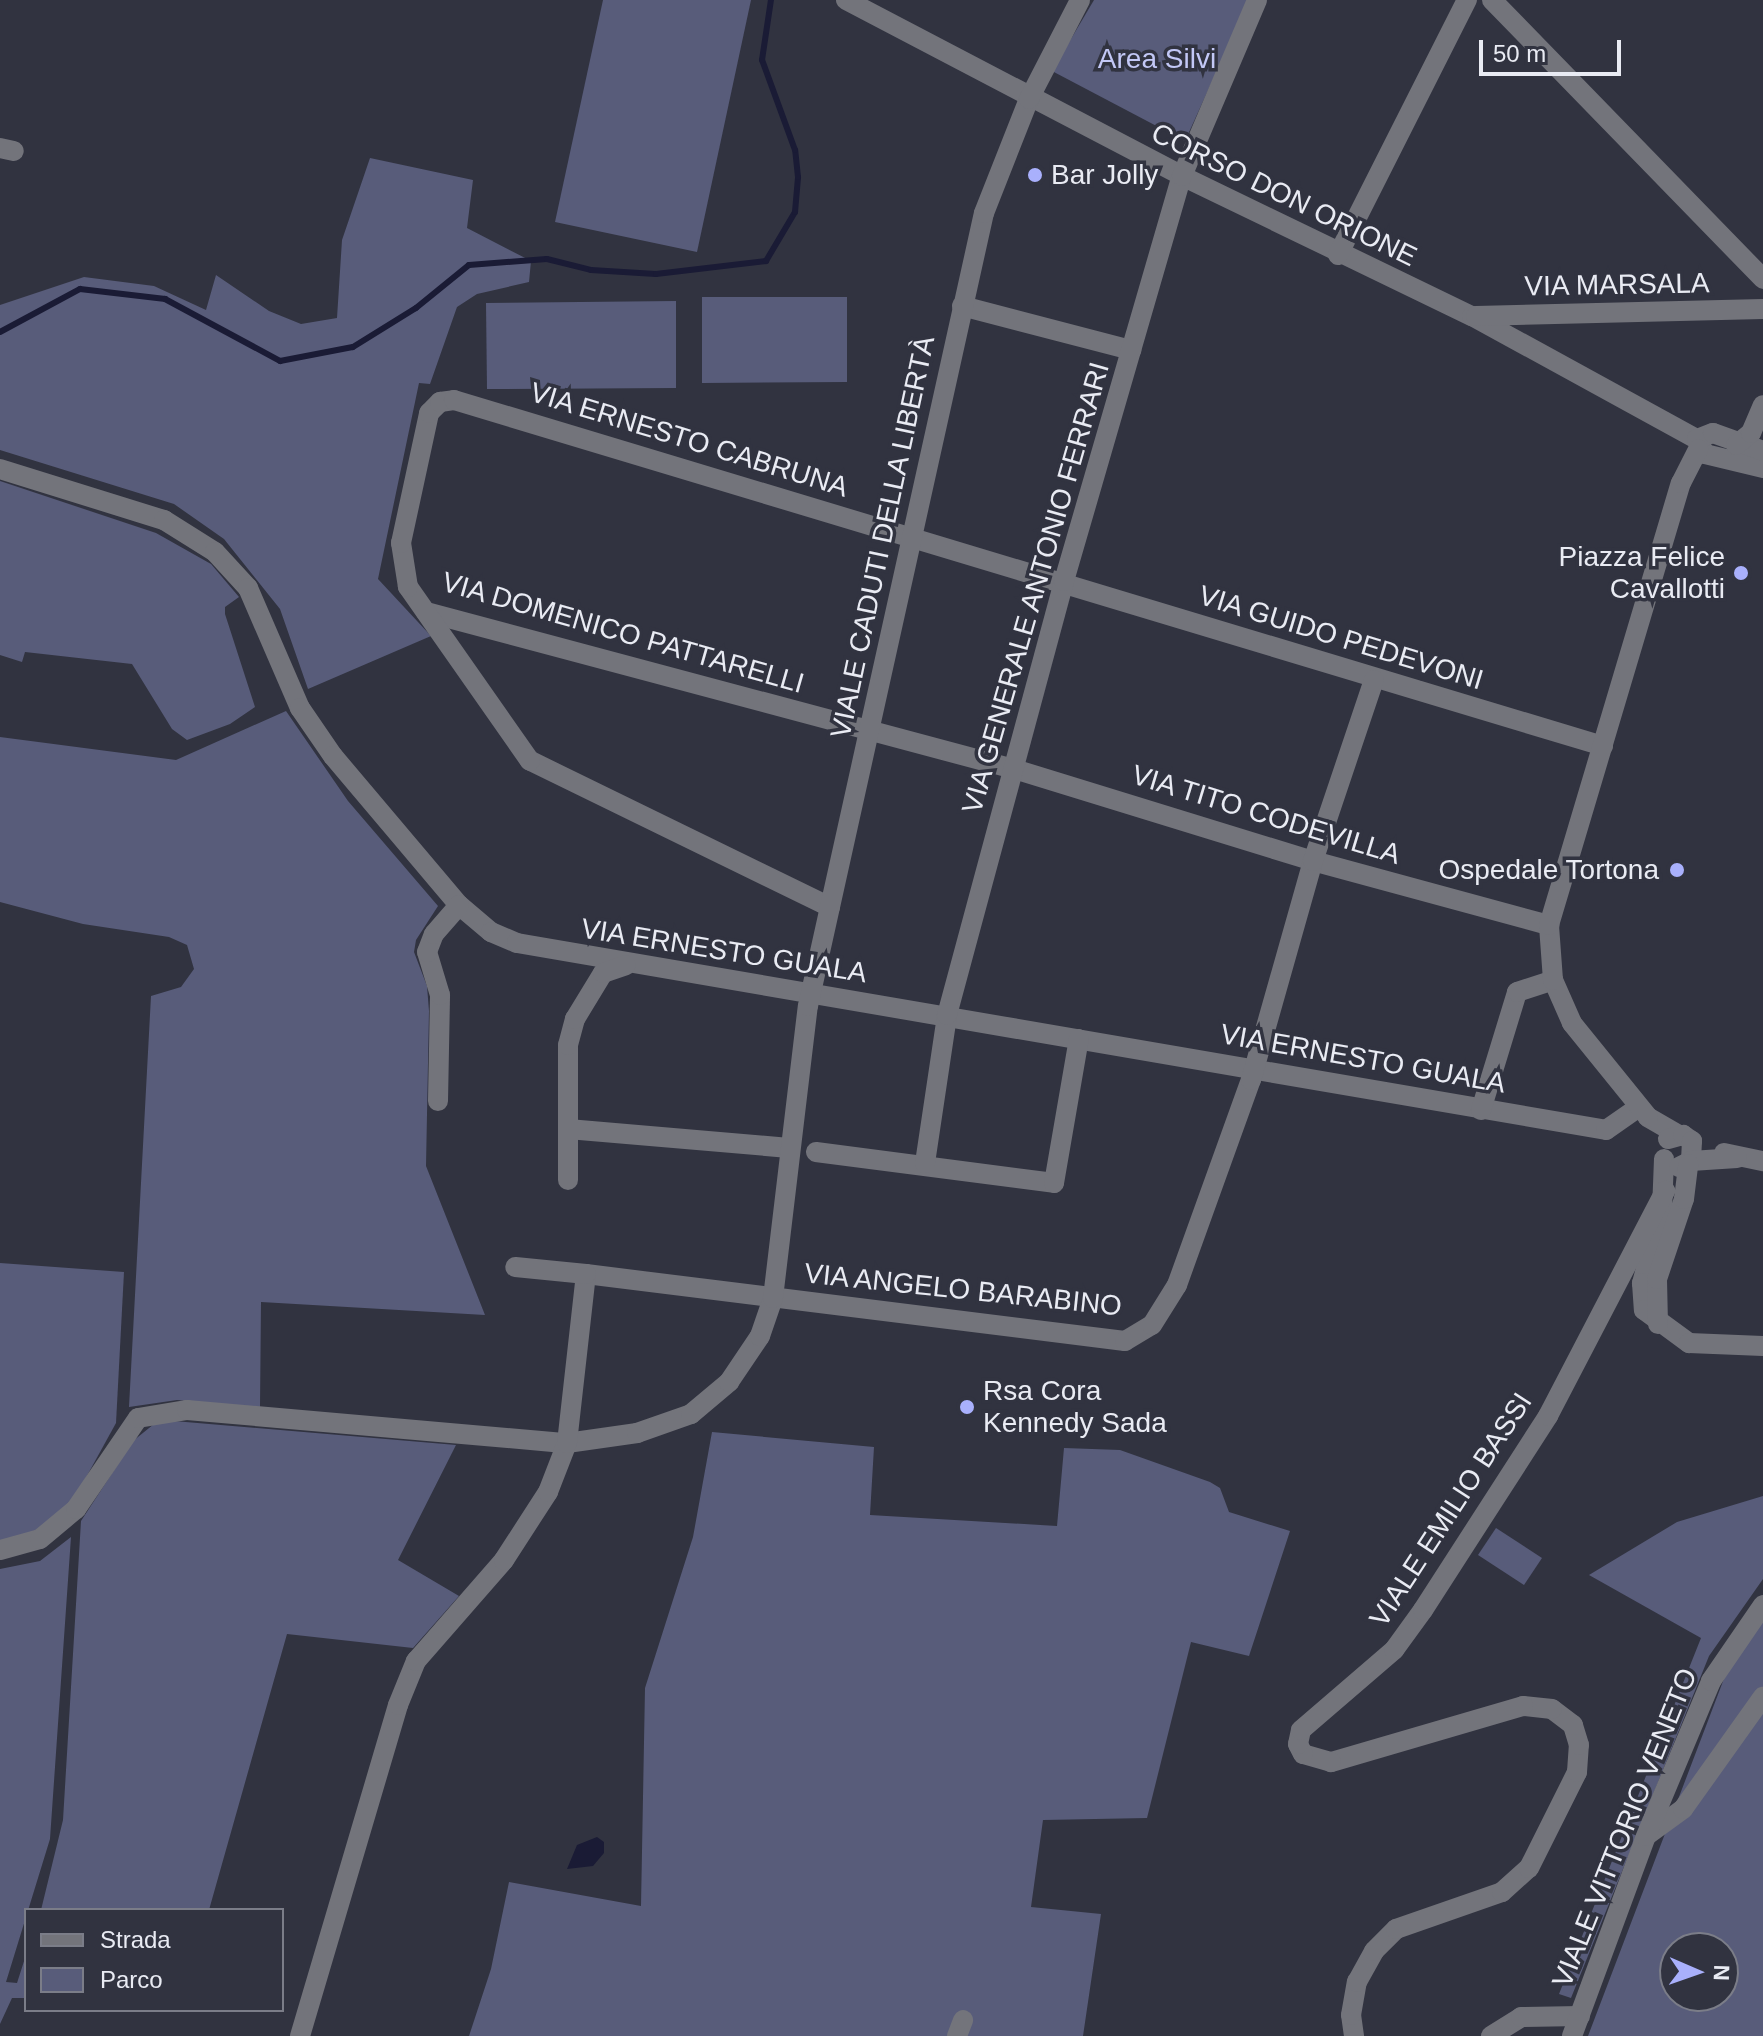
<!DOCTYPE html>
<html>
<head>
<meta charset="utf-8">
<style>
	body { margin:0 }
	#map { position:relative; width:1763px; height:2036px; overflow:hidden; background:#313340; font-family:Helvetica,sans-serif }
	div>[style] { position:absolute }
	.green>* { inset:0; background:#585c7a }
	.water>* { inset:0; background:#1a1b35 }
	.stream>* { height:6px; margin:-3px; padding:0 3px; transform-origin:3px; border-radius:3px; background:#1a1b35 }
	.minor>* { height:20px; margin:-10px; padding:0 10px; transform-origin:10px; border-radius:10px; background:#73747b }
	.dots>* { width:22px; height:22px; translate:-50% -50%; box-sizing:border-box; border:4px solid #313340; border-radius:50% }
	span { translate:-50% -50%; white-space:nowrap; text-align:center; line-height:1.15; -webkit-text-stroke:7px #313340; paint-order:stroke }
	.park-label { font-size:28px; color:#c3c8f6 }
	.poi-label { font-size:28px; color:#e9ebf3 }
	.left { translate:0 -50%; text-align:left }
	.right { translate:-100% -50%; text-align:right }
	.street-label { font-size:28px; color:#e9ebf3 }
	.legend { position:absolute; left:24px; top:1908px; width:260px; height:104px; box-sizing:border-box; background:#313340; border:2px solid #7b7d88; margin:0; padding:10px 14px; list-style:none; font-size:24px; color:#e9ebf3 }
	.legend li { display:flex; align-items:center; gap:16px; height:40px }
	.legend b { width:40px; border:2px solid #7b7d88 }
	.north { position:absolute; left:1659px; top:1932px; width:80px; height:80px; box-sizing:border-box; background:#313340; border:2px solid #7b7d88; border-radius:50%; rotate:92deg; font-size:22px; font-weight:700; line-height:32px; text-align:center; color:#e9ebf3 }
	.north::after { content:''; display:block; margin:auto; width:28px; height:36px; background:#a9b0fc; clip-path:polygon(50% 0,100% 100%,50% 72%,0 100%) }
	.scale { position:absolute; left:1479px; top:40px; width:142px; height:36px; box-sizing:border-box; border:4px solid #e9ebf3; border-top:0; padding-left:10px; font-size:24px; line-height:28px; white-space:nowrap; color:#e9ebf3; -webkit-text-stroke:6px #313340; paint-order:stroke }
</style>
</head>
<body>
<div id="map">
	<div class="green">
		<i style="clip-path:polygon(603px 0,751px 0,697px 252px,555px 222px)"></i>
		<i style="clip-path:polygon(1094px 0,1249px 0,1185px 141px,1052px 71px)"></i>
		<i style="clip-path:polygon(370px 158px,473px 180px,467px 228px,531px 261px,529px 282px,477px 294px,457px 307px,430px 384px,419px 383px,378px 579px,431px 636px,308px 689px,280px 609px,224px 539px,174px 504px,0 450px,0 305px,84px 277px,154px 286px,206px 310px,216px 275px,269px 311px,301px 324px,337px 318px,342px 240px)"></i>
		<i style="clip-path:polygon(702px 297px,847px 297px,847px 382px,702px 383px)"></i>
		<i style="clip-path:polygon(676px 301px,676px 388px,487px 389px,486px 303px)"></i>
		<i style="clip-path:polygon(0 481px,156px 533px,211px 564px,239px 597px,225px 607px,225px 614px,255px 707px,230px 724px,187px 740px,172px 729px,132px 664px,25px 652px,22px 662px,0 655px)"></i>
		<i style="clip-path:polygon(286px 711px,348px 801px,438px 906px,416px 940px,414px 952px,427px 986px,429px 1011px,426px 1166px,485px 1315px,261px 1302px,260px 1407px,177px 1400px,129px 1407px,151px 996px,181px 987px,194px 969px,187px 945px,169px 937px,83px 924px,0 902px,0 737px,176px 760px)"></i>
		<i style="clip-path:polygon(0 1263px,124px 1272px,116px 1423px,72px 1503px,35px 1537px,0 1546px)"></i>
		<i style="clip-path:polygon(174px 1421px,456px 1445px,398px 1560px,459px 1596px,413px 1648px,287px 1634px,209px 1910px,41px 1910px,63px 1820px,81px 1521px,133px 1441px,154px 1424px)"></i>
		<i style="clip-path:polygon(712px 1432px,874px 1447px,870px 1515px,1057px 1526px,1064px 1448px,1120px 1450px,1210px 1482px,1220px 1488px,1229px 1512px,1290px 1531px,1249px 1656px,1191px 1642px,1147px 1818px,1043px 1820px,1031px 1907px,1101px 1914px,1083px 2036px,469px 2036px,491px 1969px,509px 1882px,641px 1906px,645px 1688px,693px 1537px)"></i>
		<i style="clip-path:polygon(1763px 1496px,1763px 1579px,1709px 1656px,1571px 1998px,1559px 1994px,1701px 1638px,1589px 1575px,1677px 1522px)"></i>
		<i style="clip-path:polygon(1496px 1528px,1542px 1558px,1524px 1585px,1478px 1555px)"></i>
		<i style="clip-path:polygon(71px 1537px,50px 1839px,6px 1982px,17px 1983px,26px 1955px,26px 1998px,12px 1998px,0 2024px,0 1569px,40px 1561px)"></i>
		<i style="clip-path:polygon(evenodd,1763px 1616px,1763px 2036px,1588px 2036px,1725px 1676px,1763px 1616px,1675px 1948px,1723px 1948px,1723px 1996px,1675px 1996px,1675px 1948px)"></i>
	</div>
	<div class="water">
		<i style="clip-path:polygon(597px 1837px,604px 1842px,604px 1853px,593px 1866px,567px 1869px,577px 1845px)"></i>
	</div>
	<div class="stream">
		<i style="left:0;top:332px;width:91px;rotate:-28.3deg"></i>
		<i style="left:80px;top:289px;width:86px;rotate:6.7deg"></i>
		<i style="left:165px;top:299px;width:131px;rotate:28.3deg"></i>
		<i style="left:280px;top:361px;width:74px;rotate:-10.9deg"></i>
		<i style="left:353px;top:347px;width:74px;rotate:-31.8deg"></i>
		<i style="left:416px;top:308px;width:68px;rotate:-39.1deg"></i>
		<i style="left:469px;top:265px;width:78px;rotate:-4.4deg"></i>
		<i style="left:547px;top:259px;width:45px;rotate:14deg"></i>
		<i style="left:591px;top:270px;width:65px;rotate:3.5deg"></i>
		<i style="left:656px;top:274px;width:111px;rotate:-6.7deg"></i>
		<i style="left:766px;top:261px;width:57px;rotate:-59.4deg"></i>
		<i style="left:795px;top:212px;width:35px;rotate:-85deg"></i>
		<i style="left:798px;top:177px;width:27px;rotate:-96deg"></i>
		<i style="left:795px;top:150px;width:96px;rotate:-110.1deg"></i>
		<i style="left:762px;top:60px;width:61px;rotate:-81.5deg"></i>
	</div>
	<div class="minor">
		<i style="left:846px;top:0;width:379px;rotate:27.6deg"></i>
		<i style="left:1182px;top:176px;width:322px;rotate:25.8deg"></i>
		<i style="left:1472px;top:316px;width:256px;rotate:28.7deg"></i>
		<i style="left:1492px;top:0;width:389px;rotate:45.8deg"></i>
		<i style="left:0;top:148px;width:14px;rotate:12deg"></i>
		<i style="left:1338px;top:255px;width:286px;rotate:-63.2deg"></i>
		<i style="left:962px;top:306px;width:175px;rotate:14.6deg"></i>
		<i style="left:1476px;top:316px;width:287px;rotate:-1.4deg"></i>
		<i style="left:1697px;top:439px;width:17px;rotate:62deg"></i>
		<i style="left:1705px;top:454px;width:60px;rotate:13.6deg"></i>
		<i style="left:1697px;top:439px;width:17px;rotate:-21deg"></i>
		<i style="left:1713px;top:433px;width:53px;rotate:19.8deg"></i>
		<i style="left:1736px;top:445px;width:19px;rotate:-39deg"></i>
		<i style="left:1751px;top:433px;width:30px;rotate:-67deg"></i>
		<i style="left:0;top:469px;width:172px;rotate:17.3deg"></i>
		<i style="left:164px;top:520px;width:60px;rotate:32.1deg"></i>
		<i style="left:215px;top:552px;width:49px;rotate:47.5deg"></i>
		<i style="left:248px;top:588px;width:131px;rotate:66.6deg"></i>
		<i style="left:300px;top:708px;width:58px;rotate:55.5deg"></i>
		<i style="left:333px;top:756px;width:195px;rotate:49.8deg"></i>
		<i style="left:459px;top:905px;width:42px;rotate:40.2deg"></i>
		<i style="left:491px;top:932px;width:28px;rotate:23deg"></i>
		<i style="left:517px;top:943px;width:1105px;rotate:9.74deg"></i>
		<i style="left:1606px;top:1130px;width:40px;rotate:-34.9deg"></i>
		<i style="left:426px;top:612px;width:609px;rotate:14.95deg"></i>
		<i style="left:1014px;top:769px;width:313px;rotate:17.1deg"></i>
		<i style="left:1313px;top:861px;width:245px;rotate:15.2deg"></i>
		<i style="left:830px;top:907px;width:334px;rotate:-154deg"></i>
		<i style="left:530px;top:761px;width:213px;rotate:-125deg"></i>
		<i style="left:408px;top:587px;width:45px;rotate:-99deg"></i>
		<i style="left:401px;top:543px;width:133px;rotate:-77.8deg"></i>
		<i style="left:429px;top:413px;width:16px;rotate:-45deg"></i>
		<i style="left:440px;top:402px;width:14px;rotate:-8deg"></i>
		<i style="left:454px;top:400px;width:1200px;rotate:16.76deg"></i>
		<i style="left:438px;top:1101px;width:106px;rotate:-88.9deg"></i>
		<i style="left:440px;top:995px;width:45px;rotate:-106.8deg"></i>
		<i style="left:427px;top:952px;width:19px;rotate:-69deg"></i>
		<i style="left:434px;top:934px;width:38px;rotate:-49deg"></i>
		<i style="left:1481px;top:1110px;width:123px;rotate:-73deg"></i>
		<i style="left:1517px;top:992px;width:38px;rotate:-18deg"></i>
		<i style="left:568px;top:1129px;width:222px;rotate:4.9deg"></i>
		<i style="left:1677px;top:1134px;width:34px;rotate:-150deg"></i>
		<i style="left:1648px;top:1117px;width:121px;rotate:-129deg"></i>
		<i style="left:1572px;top:1023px;width:47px;rotate:-113.8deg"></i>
		<i style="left:1553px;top:980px;width:55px;rotate:-94.2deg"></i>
		<i style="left:1549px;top:925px;width:461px;rotate:-73.4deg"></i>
		<i style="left:1681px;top:483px;width:38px;rotate:-63deg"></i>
		<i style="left:1668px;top:1139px;width:16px;rotate:-15deg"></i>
		<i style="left:1683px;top:1135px;width:11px;rotate:34deg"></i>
		<i style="left:1692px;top:1141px;width:20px;rotate:93deg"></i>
		<i style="left:816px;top:1152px;width:240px;rotate:7.4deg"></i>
		<i style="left:1054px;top:1183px;width:146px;rotate:-80.2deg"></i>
		<i style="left:1724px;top:1153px;width:40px;rotate:12deg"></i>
		<i style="left:1664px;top:1159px;width:51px;rotate:92.2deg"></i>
		<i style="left:1662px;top:1210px;width:76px;rotate:105.3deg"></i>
		<i style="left:1642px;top:1283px;width:27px;rotate:86deg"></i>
		<i style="left:1644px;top:1310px;width:56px;rotate:36.3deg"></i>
		<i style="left:1689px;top:1343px;width:74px;rotate:2.3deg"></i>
		<i style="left:925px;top:1163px;width:150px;rotate:-81.5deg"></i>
		<i style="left:947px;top:1015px;width:449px;rotate:-74.9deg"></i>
		<i style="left:1064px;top:581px;width:422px;rotate:-73.8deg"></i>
		<i style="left:1182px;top:176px;width:191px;rotate:-66.9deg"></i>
		<i style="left:1679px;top:1167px;width:13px;rotate:-27deg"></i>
		<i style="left:1691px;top:1161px;width:46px;rotate:-3.7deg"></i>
		<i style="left:568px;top:1180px;width:135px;rotate:-90deg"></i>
		<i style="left:568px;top:1045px;width:27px;rotate:-75deg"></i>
		<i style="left:575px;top:1019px;width:54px;rotate:-58.7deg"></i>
		<i style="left:603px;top:973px;width:24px;rotate:-19deg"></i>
		<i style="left:586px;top:1274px;width:543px;rotate:7.09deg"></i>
		<i style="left:1125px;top:1341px;width:31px;rotate:-31deg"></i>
		<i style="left:1152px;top:1325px;width:47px;rotate:-58deg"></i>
		<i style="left:1177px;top:1285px;width:218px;rotate:-70.2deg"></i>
		<i style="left:1251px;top:1080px;width:228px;rotate:-74.2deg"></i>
		<i style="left:1313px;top:861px;width:191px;rotate:-71.4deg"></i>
		<i style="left:1658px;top:1324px;width:45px;rotate:-91.3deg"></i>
		<i style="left:1657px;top:1279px;width:84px;rotate:-71.4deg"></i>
		<i style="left:1684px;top:1199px;width:35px;rotate:-83deg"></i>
		<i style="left:0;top:1550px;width:41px;rotate:-15.4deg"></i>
		<i style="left:40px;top:1539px;width:47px;rotate:-39.8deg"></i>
		<i style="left:76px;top:1509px;width:110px;rotate:-55.7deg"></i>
		<i style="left:138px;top:1418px;width:50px;rotate:-9.3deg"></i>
		<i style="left:187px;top:1410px;width:381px;rotate:5deg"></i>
		<i style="left:567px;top:1443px;width:71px;rotate:-8.1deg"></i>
		<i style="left:637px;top:1433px;width:57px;rotate:-19.4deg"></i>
		<i style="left:691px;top:1414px;width:50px;rotate:-40.1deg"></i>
		<i style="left:729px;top:1382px;width:55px;rotate:-56deg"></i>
		<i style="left:760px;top:1336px;width:40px;rotate:-71.1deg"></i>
		<i style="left:773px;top:1298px;width:294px;rotate:-83.2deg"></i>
		<i style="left:808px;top:1006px;width:812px;rotate:-77.49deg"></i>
		<i style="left:984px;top:213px;width:123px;rotate:-68.5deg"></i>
		<i style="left:1029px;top:99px;width:111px;rotate:-62.7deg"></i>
		<i style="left:1646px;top:1836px;width:46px;rotate:-36.1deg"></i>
		<i style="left:1683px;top:1809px;width:138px;rotate:-54.5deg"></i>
		<i style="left:300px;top:2036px;width:345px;rotate:-73.5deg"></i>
		<i style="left:398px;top:1705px;width:48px;rotate:-67.8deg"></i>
		<i style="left:416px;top:1661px;width:134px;rotate:-48.9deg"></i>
		<i style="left:504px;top:1560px;width:81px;rotate:-57.1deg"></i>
		<i style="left:548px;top:1492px;width:53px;rotate:-68.8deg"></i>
		<i style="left:567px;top:1443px;width:170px;rotate:-83.6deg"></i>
		<i style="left:586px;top:1274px;width:71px;rotate:-174.4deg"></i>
		<i style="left:957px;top:2036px;width:17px;rotate:-69deg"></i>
		<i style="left:1354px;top:2036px;width:21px;rotate:-98deg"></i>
		<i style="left:1351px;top:2015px;width:34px;rotate:-80deg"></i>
		<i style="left:1357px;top:1982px;width:35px;rotate:-61deg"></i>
		<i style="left:1374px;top:1951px;width:31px;rotate:-45deg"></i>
		<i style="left:1396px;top:1929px;width:112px;rotate:-19.2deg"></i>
		<i style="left:1502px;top:1892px;width:36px;rotate:-42deg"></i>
		<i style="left:1529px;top:1868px;width:107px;rotate:-63.4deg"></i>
		<i style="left:1577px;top:1772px;width:27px;rotate:-86deg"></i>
		<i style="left:1579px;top:1745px;width:21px;rotate:-107deg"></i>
		<i style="left:1573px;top:1725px;width:26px;rotate:-143deg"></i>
		<i style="left:1552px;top:1709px;width:29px;rotate:-174deg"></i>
		<i style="left:1523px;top:1706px;width:200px;rotate:163.7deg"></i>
		<i style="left:1331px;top:1762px;width:29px;rotate:-164deg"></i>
		<i style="left:1303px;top:1754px;width:11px;rotate:-117deg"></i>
		<i style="left:1298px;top:1744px;width:14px;rotate:-78deg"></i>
		<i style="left:1301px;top:1730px;width:123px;rotate:-40.7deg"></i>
		<i style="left:1394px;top:1650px;width:49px;rotate:-54.1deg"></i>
		<i style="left:1423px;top:1610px;width:231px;rotate:-57.2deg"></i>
		<i style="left:1548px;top:1416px;width:254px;rotate:-62.5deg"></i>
		<i style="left:1491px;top:2036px;width:36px;rotate:-32deg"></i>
		<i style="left:1521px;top:2017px;width:59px;rotate:-1deg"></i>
		<i style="left:1572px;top:2036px;width:213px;rotate:-69.7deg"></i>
		<i style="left:1646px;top:1836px;width:168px;rotate:-67.2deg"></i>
		<i style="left:1711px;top:1681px;width:92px;rotate:-55.6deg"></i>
	</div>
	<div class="dots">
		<i style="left:1035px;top:175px;background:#a9b0fc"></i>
		<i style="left:1741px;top:573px;background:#a9b0fc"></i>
		<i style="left:1677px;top:870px;background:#a9b0fc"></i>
		<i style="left:967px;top:1407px;background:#a9b0fc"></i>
	</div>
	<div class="park-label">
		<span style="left:1157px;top:59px">Area Silvi</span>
	</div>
	<div class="poi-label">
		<span class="left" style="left:1051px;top:175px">Bar Jolly</span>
		<span class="right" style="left:1725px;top:573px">Piazza Felice<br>Cavallotti</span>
		<span class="right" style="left:1659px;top:870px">Ospedale Tortona</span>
		<span class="left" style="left:983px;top:1407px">Rsa Cora<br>Kennedy Sada</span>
	</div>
	<div class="street-label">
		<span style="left:1284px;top:195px;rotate:26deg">CORSO DON ORIONE</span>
		<span style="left:1617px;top:285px;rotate:-1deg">VIA MARSALA</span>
		<span style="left:689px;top:440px;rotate:17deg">VIA ERNESTO CABRUNA</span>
		<span style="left:883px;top:537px;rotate:-78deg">VIALE CADUTI DELLA LIBERTÀ</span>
		<span style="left:1036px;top:588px;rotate:-74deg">VIA GENERALE ANTONIO FERRARI</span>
		<span style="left:623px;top:633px;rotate:16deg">VIA DOMENICO PATTARELLI</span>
		<span style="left:1341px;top:638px;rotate:17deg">VIA GUIDO PEDEVONI</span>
		<span style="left:1266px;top:815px;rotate:17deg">VIA TITO CODEVILLA</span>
		<span style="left:724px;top:951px;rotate:9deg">VIA ERNESTO GUALA</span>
		<span style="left:1363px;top:1059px;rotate:10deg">VIA ERNESTO GUALA</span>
		<span style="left:963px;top:1290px;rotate:6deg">VIA ANGELO BARABINO</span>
		<span style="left:1451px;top:1510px;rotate:-57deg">VIALE EMILIO BASSI</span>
		<span style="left:1625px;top:1828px;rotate:-68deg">VIALE VITTORIO VENETO</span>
	</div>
	<ul class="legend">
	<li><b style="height:10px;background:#73747b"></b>Strada</li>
	<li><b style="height:22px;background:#585c7a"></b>Parco</li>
	</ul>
	<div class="north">N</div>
	<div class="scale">50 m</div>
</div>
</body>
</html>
